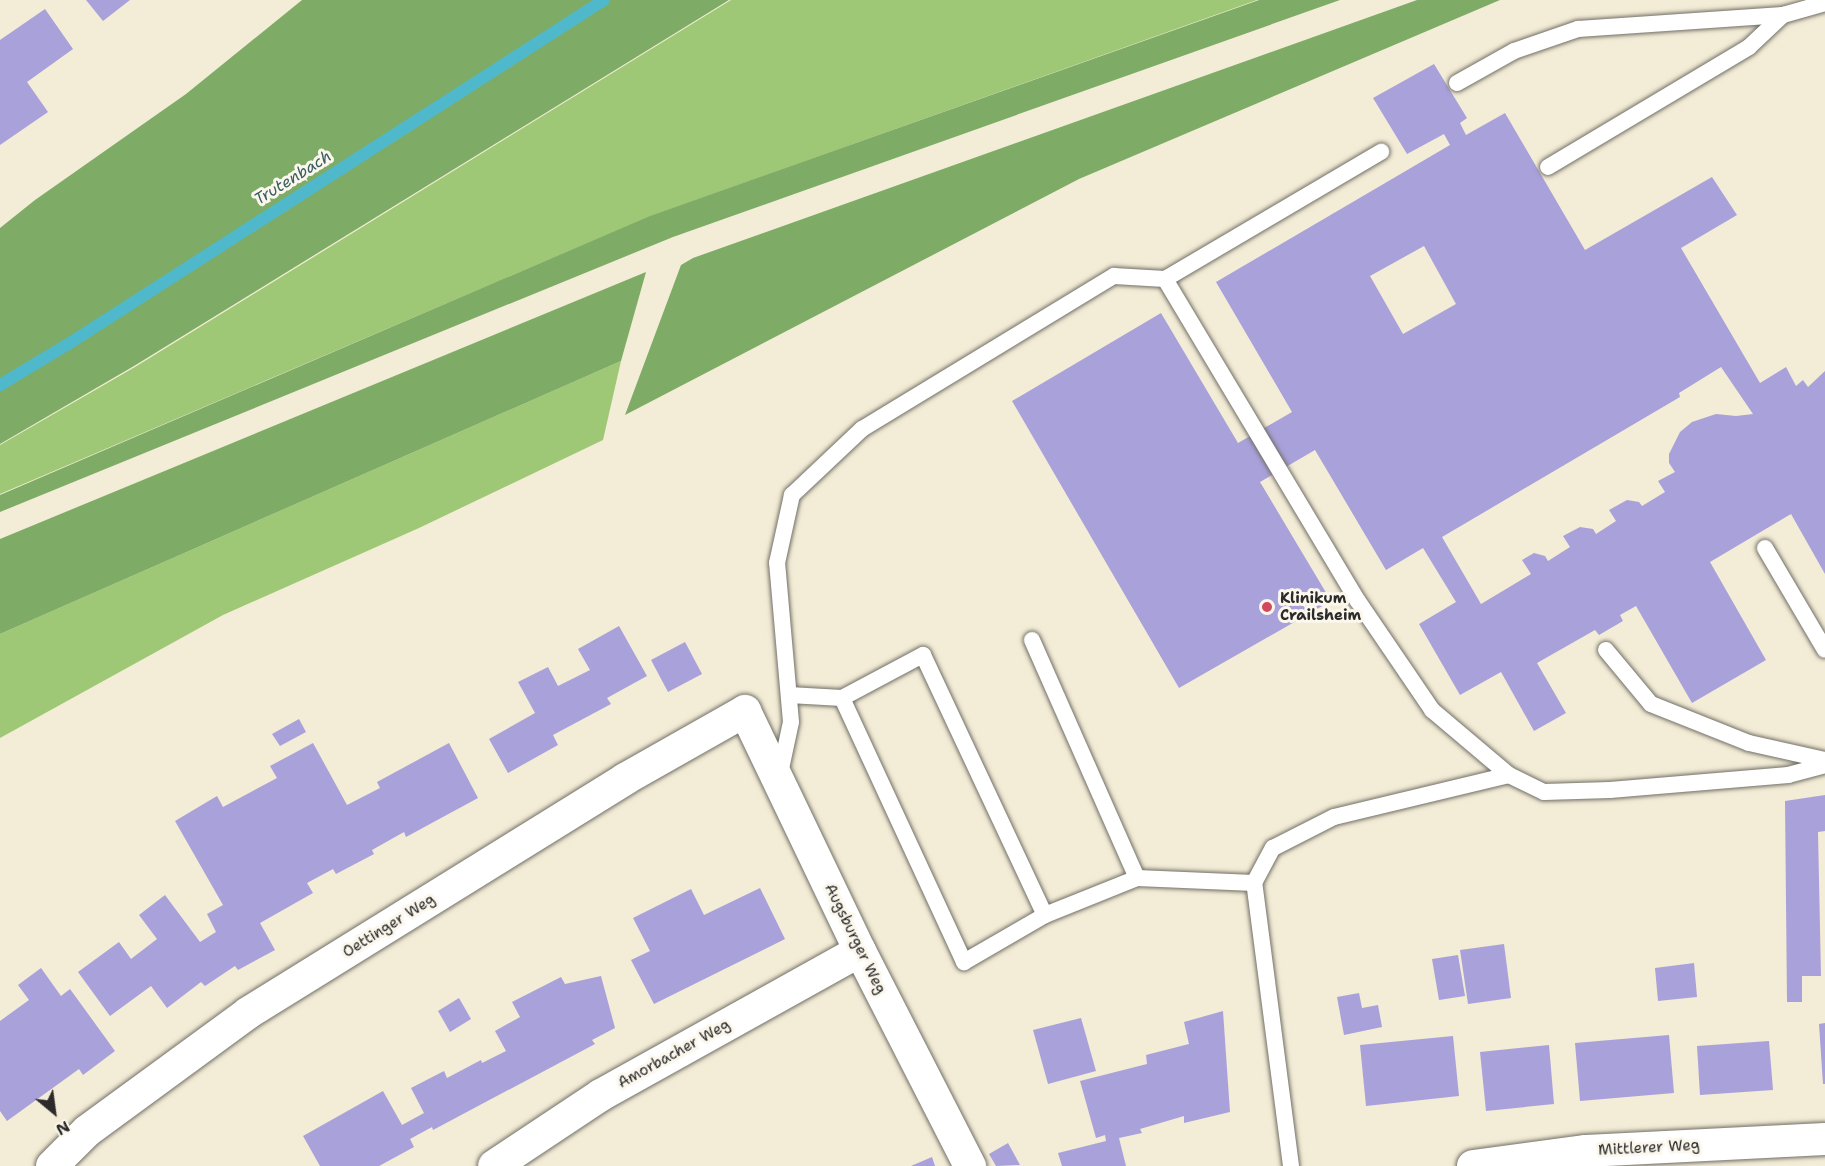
<!DOCTYPE html>
<html>
<head>
<meta charset="utf-8">
<style>
	body { margin:0 }
	#map { position:relative; width:1825px; height:1166px; overflow:hidden; background:#f3ecd6; font-family:"Shantell Sans",sans-serif }
	div>[style] { position:absolute }
	.green>* { inset:0; background:#9ec875 }
	.forest>* { inset:0; background:#7eac66 }
	.stream>* { height:12px; margin:-6px; padding:0 6px; transform-origin:6px; border-radius:6px; background:#4fb9cb }
	.building>* { inset:0; background:#a9a1da }
	.roads { filter:drop-shadow(0 0 2px #716f67) drop-shadow(0 0 2px #716f67) }
	.service>* { height:16px; margin:-8px; padding:0 8px; transform-origin:8px; border-radius:8px; background:#fff }
	.minor>* { height:32px; margin:-16px; padding:0 16px; transform-origin:16px; border-radius:16px; background:#fff }
	.dots>* { width:16px; height:16px; translate:-50% -50%; box-sizing:border-box; border:3px solid #fbf7ec; border-radius:50% }
	span { translate:-50% -50%; white-space:nowrap; text-align:center; line-height:1.15; -webkit-text-stroke:6px #fbf7ec; paint-order:stroke }
	.poi-label { font-size:15px; color:#2b2b2b; font-weight:700 }
	.left { translate:0 -50%; text-align:left }
	.street-label { font-size:15px; color:#2b2b2b }
	.water-label { font-size:16px; color:#385d63; font-style:italic }
	.north { position:absolute; left:24px; top:1082px; width:60px; height:60px; -webkit-text-stroke:4px #fbf7ec; paint-order:stroke; rotate:151deg; font-size:16px; font-weight:700; line-height:24px; text-align:center; color:#2b2b2b }
	.north::after { content:''; display:block; margin:auto; width:21px; height:27px; background:#2b2b2b; clip-path:polygon(50% 0,100% 100%,50% 72%,0 100%) }
</style>
</head>
<body>
<div id="map">
	<div class="green">
		<i style="clip-path:polygon(731px 0,1257px 0,651px 216px,0 494px,0 445px,135px 367px)"></i>
		<i style="clip-path:polygon(621px 361px,603px 440px,419px 528px,223px 615px,0 738px,0 634px)"></i>
	</div>
	<div class="forest">
		<i style="clip-path:polygon(302px 0,729px 0,134px 366px,0 444px,0 228px,35px 200px,186px 94px)"></i>
		<i style="clip-path:polygon(1259px 0,1340px 0,673px 237px,0 512px,0 495px,650px 216px)"></i>
		<i style="clip-path:polygon(1417px 0,1500px 0,1079px 179px,625px 415px,681px 265px,693px 258px)"></i>
		<i style="clip-path:polygon(646px 272px,621px 361px,0 634px,0 539px)"></i>
	</div>
	<div class="stream">
		<i style="left:0;top:385px;width:85px;rotate:-31.1deg"></i>
		<i style="left:73px;top:341px;width:631px;rotate:-32.71deg"></i>
	</div>
	<div class="building">
		<i style="clip-path:polygon(86px 0,130px 0,103px 21px)"></i>
		<i style="clip-path:polygon(45px 9px,73px 49px,27px 82px,48px 112px,0 145px,0 40px)"></i>
		<i style="clip-path:polygon(evenodd,1434px 64px,1467px 118px,1460px 123px,1466px 135px,1505px 113px,1585px 250px,1712px 177px,1737px 215px,1681px 248px,1760px 383px,1786px 367px,1796px 386px,1803px 380px,1808px 387px,1825px 371px,1825px 574px,1791px 514px,1710px 562px,1766px 660px,1692px 703px,1636px 606px,1620px 615px,1623px 621px,1599px 635px,1595px 630px,1537px 663px,1566px 713px,1534px 731px,1501px 672px,1460px 695px,1419px 624px,1456px 602px,1423px 548px,1386px 570px,1315px 450px,1260px 482px,1331px 601px,1179px 688px,1012px 401px,1161px 313px,1238px 443px,1292px 412px,1216px 282px,1450px 145px,1444px 134px,1407px 154px,1373px 98px,1434px 64px,1424px 246px,1456px 304px,1403px 334px,1370px 276px,1424px 246px,1434px 64px,1721px 367px,1753px 414px,1736px 416px,1716px 414px,1692px 422px,1680px 432px,1669px 454px,1669px 463px,1675px 472px,1658px 481px,1665px 492px,1642px 506px,1639px 502px,1627px 500px,1609px 510px,1616px 521px,1596px 534px,1593px 529px,1580px 527px,1563px 536px,1570px 547px,1548px 561px,1545px 556px,1534px 553px,1522px 560px,1531px 574px,1481px 604px,1442px 537px,1680px 397px,1679px 393px,1721px 367px)"></i>
		<i style="clip-path:polygon(619px 626px,647px 676px,607px 698px,611px 704px,553px 735px,558px 745px,508px 773px,489px 739px,535px 713px,518px 682px,548px 667px,558px 686px,590px 670px,578px 649px)"></i>
		<i style="clip-path:polygon(685px 642px,702px 674px,668px 692px,651px 660px)"></i>
		<i style="clip-path:polygon(299px 719px,306px 732px,280px 746px,272px 734px)"></i>
		<i style="clip-path:polygon(313px 743px,347px 805px,380px 788px,377px 782px,449px 743px,478px 798px,406px 837px,404px 832px,372px 850px,374px 854px,336px 874px,333px 869px,307px 883px,313px 893px,260px 923px,275px 950px,238px 970px,235px 966px,205px 986px,201px 982px,167px 1008px,151px 986px,110px 1016px,78px 972px,119px 942px,131px 959px,157px 939px,139px 915px,165px 895px,200px 942px,216px 932px,207px 914px,223px 905px,175px 821px,217px 796px,223px 807px,277px 778px,270px 766px)"></i>
		<i style="clip-path:polygon(1825px 795px,1825px 831px,1818px 832px,1821px 976px,1802px 976px,1802px 1002px,1787px 1002px,1785px 801px)"></i>
		<i style="clip-path:polygon(760px 888px,785px 939px,654px 1004px,631px 960px,650px 951px,633px 918px,691px 889px,704px 915px)"></i>
		<i style="clip-path:polygon(1504px 944px,1511px 998px,1468px 1004px,1460px 950px)"></i>
		<i style="clip-path:polygon(1458px 955px,1465px 996px,1439px 1000px,1432px 959px)"></i>
		<i style="clip-path:polygon(1694px 963px,1697px 997px,1658px 1001px,1655px 968px)"></i>
		<i style="clip-path:polygon(41px 968px,61px 996px,70px 989px,115px 1051px,83px 1075px,79px 1069px,7px 1121px,0 1111px,0 1021px,29px 1000px,18px 985px)"></i>
		<i style="clip-path:polygon(601px 976px,615px 1028px,592px 1040px,595px 1044px,433px 1130px,432px 1127px,410px 1139px,414px 1147px,379px 1166px,320px 1166px,303px 1136px,383px 1091px,402px 1125px,424px 1113px,411px 1088px,444px 1071px,447px 1078px,481px 1060px,482px 1063px,506px 1051px,495px 1031px,520px 1017px,512px 1002px,561px 977px,565px 984px)"></i>
		<i style="clip-path:polygon(1359px 993px,1362px 1008px,1378px 1005px,1382px 1027px,1344px 1035px,1337px 997px)"></i>
		<i style="clip-path:polygon(459px 998px,471px 1019px,450px 1032px,438px 1011px)"></i>
		<i style="clip-path:polygon(1223px 1011px,1230px 1112px,1184px 1123px,1184px 1116px,1140px 1129px,1142px 1133px,1119px 1138px,1126px 1166px,1062px 1166px,1058px 1153px,1106px 1141px,1105px 1135px,1096px 1138px,1080px 1081px,1147px 1064px,1146px 1055px,1189px 1044px,1184px 1022px)"></i>
		<i style="clip-path:polygon(1081px 1018px,1096px 1071px,1048px 1084px,1033px 1030px)"></i>
		<i style="clip-path:polygon(1825px 1023px,1825px 1084px,1823px 1084px,1819px 1024px)"></i>
		<i style="clip-path:polygon(1669px 1035px,1674px 1093px,1580px 1101px,1575px 1043px)"></i>
		<i style="clip-path:polygon(1453px 1036px,1459px 1096px,1366px 1106px,1360px 1045px)"></i>
		<i style="clip-path:polygon(1769px 1041px,1773px 1090px,1700px 1095px,1697px 1046px)"></i>
		<i style="clip-path:polygon(1549px 1045px,1554px 1104px,1486px 1111px,1480px 1052px)"></i>
		<i style="clip-path:polygon(1008px 1143px,1020px 1165px,996px 1166px,989px 1154px)"></i>
		<i style="clip-path:polygon(932px 1157px,935px 1166px,911px 1166px)"></i>
	</div>
	<div class="roads">
		<div class="service">
			<i style="left:1457px;top:83px;width:65px;rotate:-29.3deg"></i>
			<i style="left:1514px;top:51px;width:68px;rotate:-19deg"></i>
			<i style="left:1578px;top:29px;width:205px;rotate:-3.9deg"></i>
			<i style="left:1548px;top:167px;width:234px;rotate:-30.8deg"></i>
			<i style="left:1749px;top:47px;width:47px;rotate:-43.3deg"></i>
			<i style="left:1783px;top:15px;width:44px;rotate:-15.9deg"></i>
			<i style="left:1165px;top:279px;width:375px;rotate:59.1deg"></i>
			<i style="left:1358px;top:601px;width:132px;rotate:55.8deg"></i>
			<i style="left:1432px;top:710px;width:101px;rotate:40.2deg"></i>
			<i style="left:1765px;top:548px;width:118px;rotate:59.5deg"></i>
			<i style="left:1032px;top:640px;width:260px;rotate:66.2deg"></i>
			<i style="left:1606px;top:650px;width:70px;rotate:50.2deg"></i>
			<i style="left:1651px;top:704px;width:105px;rotate:21.7deg"></i>
			<i style="left:1749px;top:743px;width:78px;rotate:12.6deg"></i>
			<i style="left:789px;top:695px;width:53px;rotate:3.2deg"></i>
			<i style="left:842px;top:698px;width:92px;rotate:-28deg"></i>
			<i style="left:923px;top:655px;width:287px;rotate:64.9deg"></i>
			<i style="left:1045px;top:915px;width:99px;rotate:-21.9deg"></i>
			<i style="left:1137px;top:878px;width:117px;rotate:2.4deg"></i>
			<i style="left:842px;top:698px;width:291px;rotate:65.2deg"></i>
			<i style="left:964px;top:962px;width:94px;rotate:-30.1deg"></i>
			<i style="left:779px;top:778px;width:57px;rotate:-77.9deg"></i>
			<i style="left:791px;top:722px;width:160px;rotate:-95deg"></i>
			<i style="left:777px;top:563px;width:70px;rotate:-77.6deg"></i>
			<i style="left:792px;top:495px;width:96px;rotate:-43.3deg"></i>
			<i style="left:862px;top:429px;width:295px;rotate:-31.3deg"></i>
			<i style="left:1114px;top:276px;width:51px;rotate:3.4deg"></i>
			<i style="left:1165px;top:279px;width:251px;rotate:-30.5deg"></i>
			<i style="left:1291px;top:1166px;width:285px;rotate:-97.4deg"></i>
			<i style="left:1254px;top:883px;width:40px;rotate:-62deg"></i>
			<i style="left:1273px;top:848px;width:68px;rotate:-26.9deg"></i>
			<i style="left:1334px;top:817px;width:180px;rotate:-13.5deg"></i>
			<i style="left:1509px;top:775px;width:39px;rotate:26deg"></i>
			<i style="left:1544px;top:792px;width:66px;rotate:-1.7deg"></i>
			<i style="left:1610px;top:790px;width:179px;rotate:-4.8deg"></i>
			<i style="left:1788px;top:775px;width:38px;rotate:-15deg"></i>
		</div>
		<div class="minor">
			<i style="left:52px;top:1166px;width:49px;rotate:-45deg"></i>
			<i style="left:87px;top:1131px;width:200px;rotate:-36.2deg"></i>
			<i style="left:248px;top:1013px;width:444px;rotate:-31.8deg"></i>
			<i style="left:625px;top:779px;width:138px;rotate:-29.5deg"></i>
			<i style="left:745px;top:711px;width:266px;rotate:64.4deg"></i>
			<i style="left:860px;top:951px;width:242px;rotate:62.9deg"></i>
			<i style="left:494px;top:1166px;width:128px;rotate:-33.6deg"></i>
			<i style="left:601px;top:1095px;width:296px;rotate:-29.1deg"></i>
			<i style="left:1473px;top:1166px;width:114px;rotate:-7.6deg"></i>
			<i style="left:1586px;top:1151px;width:239px;rotate:-2.9deg"></i>
		</div>
	</div>
	<div class="dots">
		<i style="left:1267px;top:607px;background:#d1495b"></i>
	</div>
	<div class="poi-label">
		<span class="left" style="left:1280px;top:607px">Klinikum<br>Crailsheim</span>
	</div>
	<div class="street-label">
		<span style="left:389px;top:926px;rotate:-32deg">Oettinger Weg</span>
		<span style="left:855px;top:939px;rotate:64deg">Augsburger Weg</span>
		<span style="left:674px;top:1054px;rotate:-29deg">Amorbacher Weg</span>
		<span style="left:1649px;top:1148px;rotate:-3deg">Mittlerer Weg</span>
	</div>
	<div class="water-label">
		<span style="left:293px;top:178px;rotate:-32deg">Trutenbach</span>
	</div>
	<div class="north">N</div>
</div>
</body>
</html>
